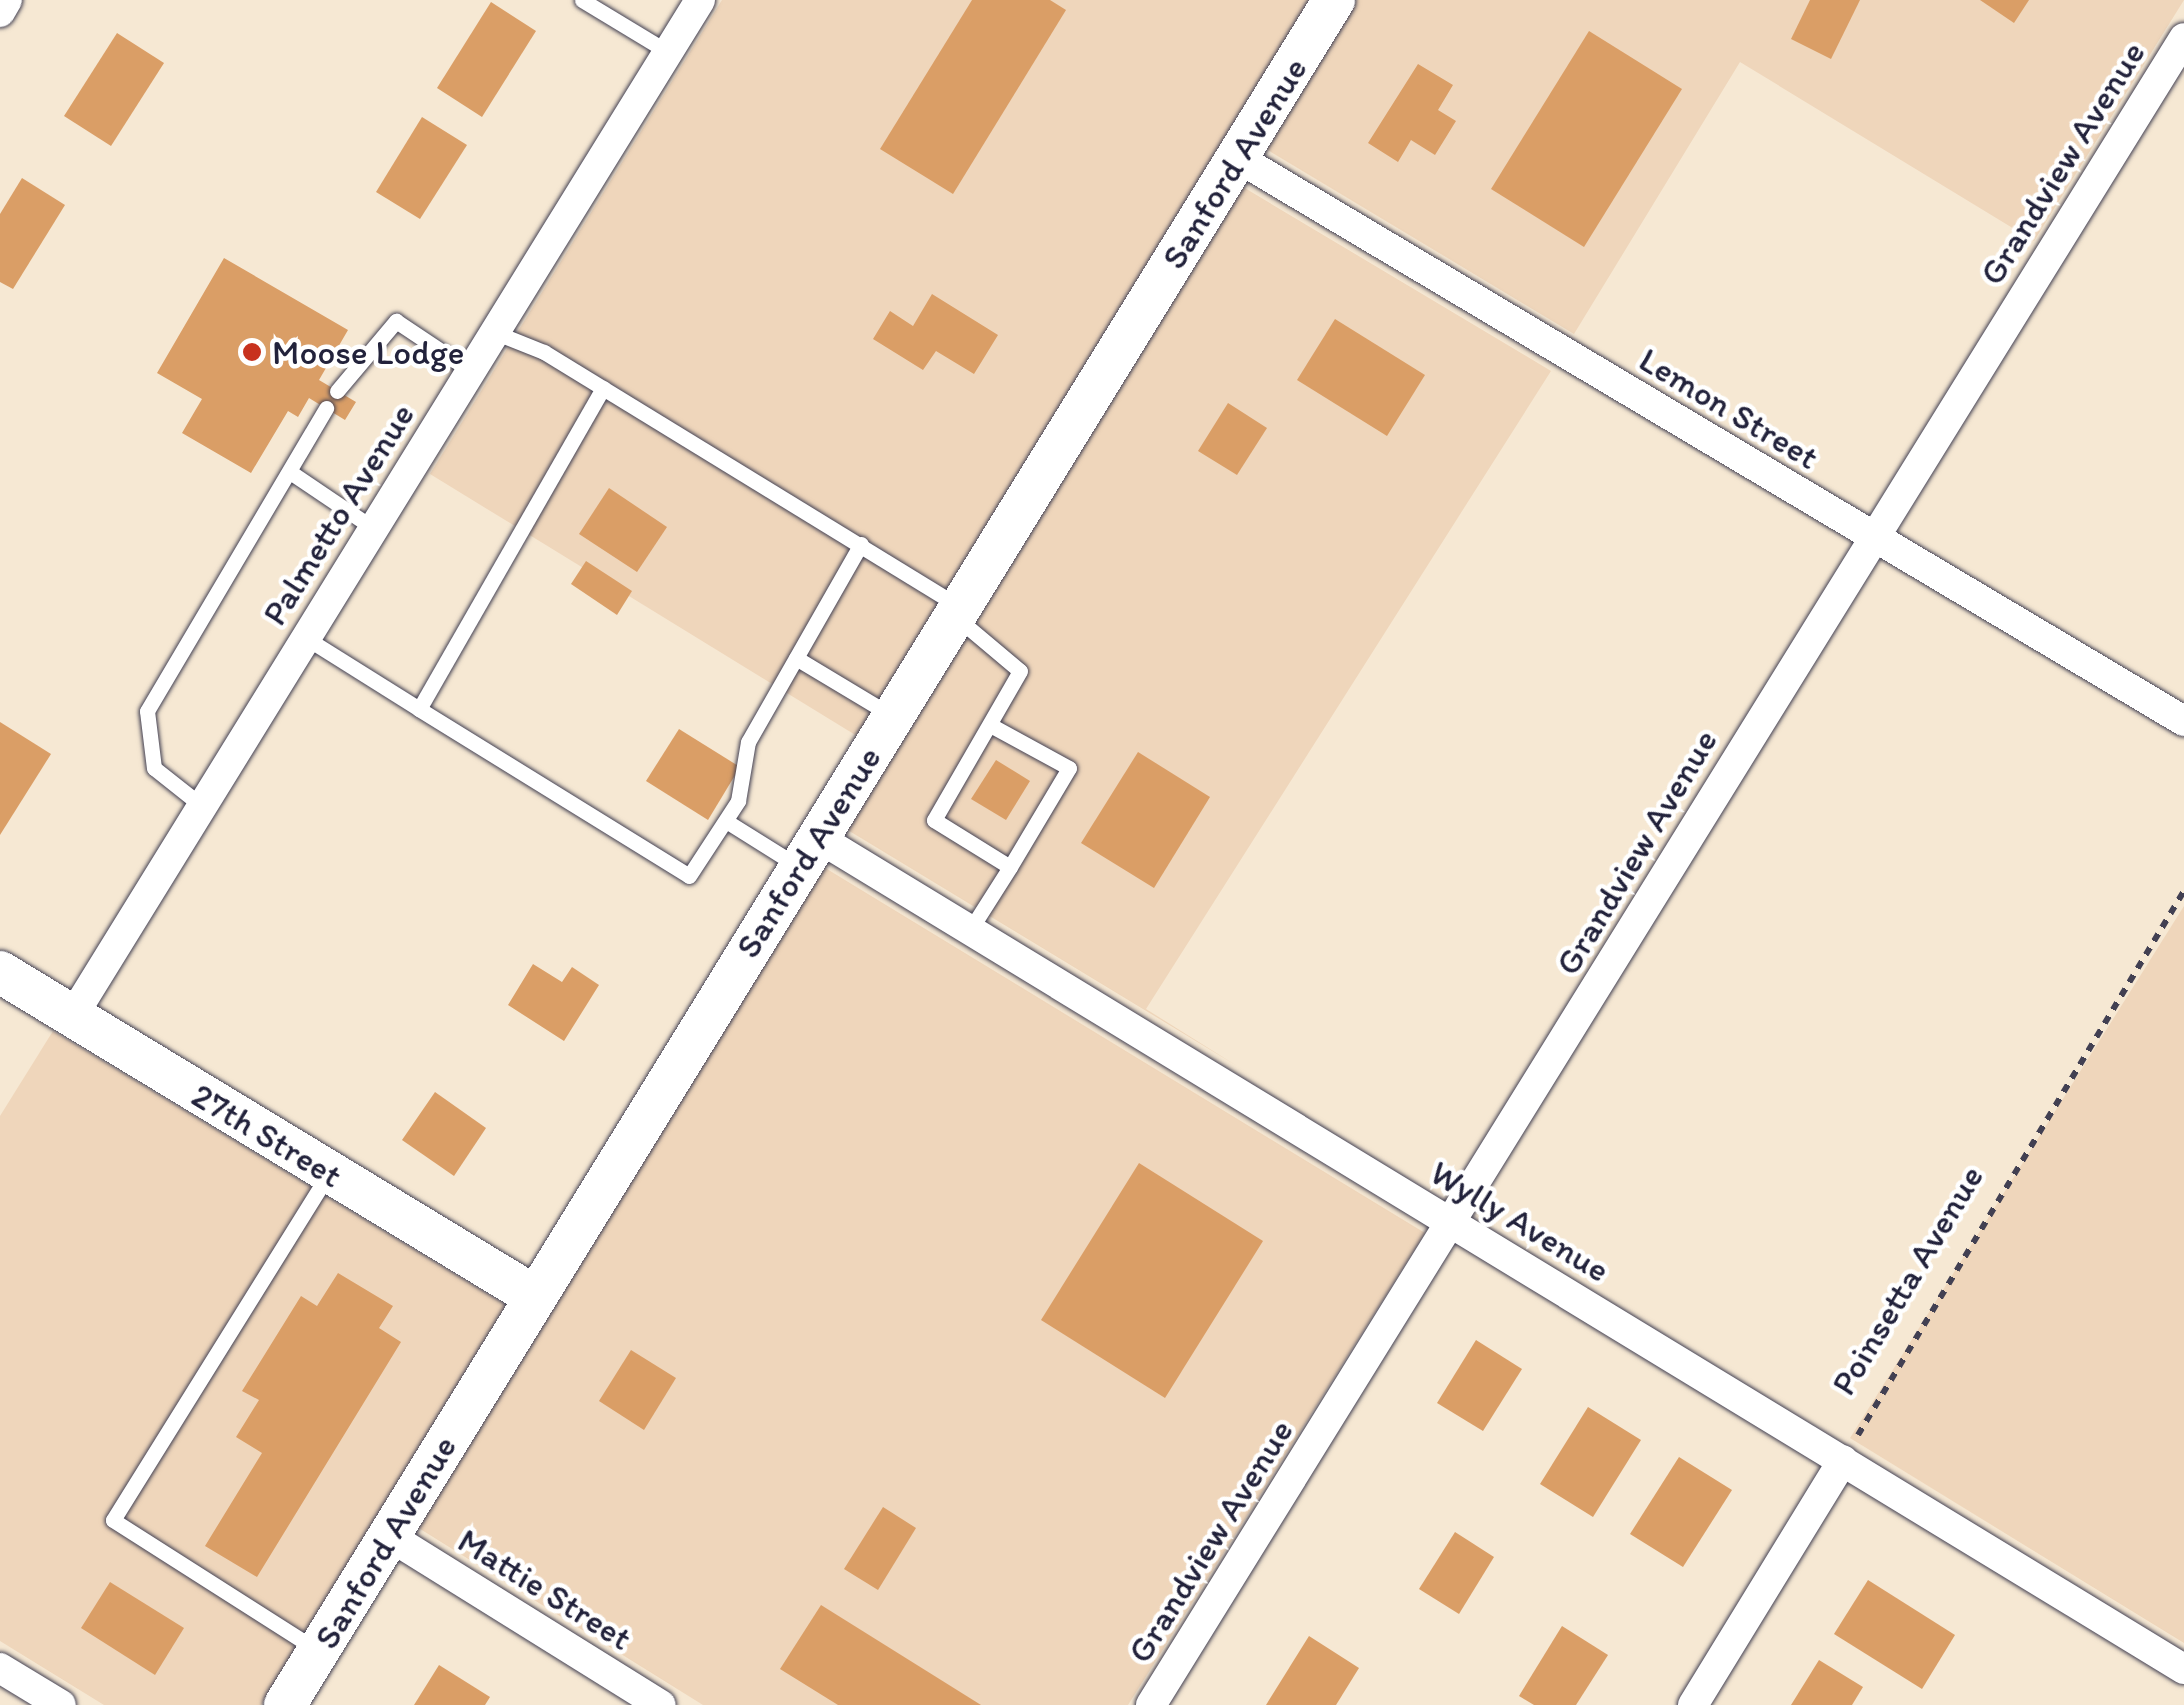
<!DOCTYPE html>
<html>
<head>
<meta charset="utf-8">
<style>
	body { margin:0 }
	#map { position:relative; width:2184px; height:1705px; overflow:hidden; background:#f6e8d3; font-family:Itim,sans-serif }
	div>[style] { position:absolute }
	.built>* { inset:0; background:#efd6bb }
	.building>* { inset:0; background:#da9e66 }
	.path>* { height:6px; margin-top:-3px; transform-origin:0; background:repeating-linear-gradient(90deg,#424052 0 8px,transparent 0 16px) }
	.roads { filter:drop-shadow(0 0 2px #424052) drop-shadow(0 0 2px #424052) }
	.service>* { height:15px; margin:-7.5px; padding:0 7.5px; transform-origin:7.5px; border-radius:7.5px; background:#fff }
	.minor>* { height:30px; margin:-15px; padding:0 15px; transform-origin:15px; border-radius:15px; background:#fff }
	.secondary>* { height:42px; margin:-21px; padding:0 21px; transform-origin:21px; border-radius:21px; background:#fff }
	.dots>* { width:28px; height:28px; translate:-50% -50%; box-sizing:border-box; border:5px solid #fff; border-radius:50% }
	span { translate:-50% -50%; white-space:nowrap; text-align:center; line-height:1.15; -webkit-text-stroke:9px #fff; paint-order:stroke }
	.street-label { font-size:35px; color:#22223b }
	.poi-label { font-size:35px; color:#22223b }
	.left { translate:0 -50%; text-align:left }
</style>
</head>
<body>
<div id="map">
	<div class="built">
		<i style="clip-path:polygon(722px 0,1311px 0,857px 736px,430px 474px)"></i>
		<i style="clip-path:polygon(1357px 0,2184px 0,2034px 241px,1740px 62px,1574px 334px,1266px 149px)"></i>
		<i style="clip-path:polygon(1243px 187px,1551px 371px,1146px 1009px,1237px 1066px,846px 829px)"></i>
		<i style="clip-path:polygon(822px 866px,1425px 1233px,1128px 1705px,703px 1705px,417px 1527px)"></i>
		<i style="clip-path:polygon(2184px 906px,2184px 1643px,1850px 1438px)"></i>
		<i style="clip-path:polygon(53px 1031px,506px 1305px,261px 1705px,104px 1705px,0 1641px,0 1116px)"></i>
	</div>
	<div class="building">
		<i style="clip-path:polygon(972px 0,1050px 0,1066px 10px,953px 194px,880px 149px)"></i>
		<i style="clip-path:polygon(1810px 0,1860px 0,1831px 59px,1791px 39px)"></i>
		<i style="clip-path:polygon(1980px 0,2029px 0,2014px 23px)"></i>
		<i style="clip-path:polygon(491px 2px,536px 31px,482px 117px,437px 88px)"></i>
		<i style="clip-path:polygon(1589px 31px,1682px 89px,1584px 247px,1491px 189px)"></i>
		<i style="clip-path:polygon(117px 33px,164px 63px,111px 146px,64px 116px)"></i>
		<i style="clip-path:polygon(1418px 64px,1453px 85px,1438px 110px,1456px 121px,1435px 155px,1411px 140px,1398px 162px,1368px 143px)"></i>
		<i style="clip-path:polygon(422px 117px,467px 145px,420px 219px,376px 192px)"></i>
		<i style="clip-path:polygon(22px 178px,65px 205px,13px 289px,0 282px,0 214px)"></i>
		<i style="clip-path:polygon(224px 258px,348px 330px,319px 380px,356px 402px,345px 420px,309px 398px,298px 417px,288px 411px,251px 473px,182px 433px,202px 399px,157px 373px)"></i>
		<i style="clip-path:polygon(932px 294px,998px 335px,974px 374px,936px 351px,923px 370px,873px 339px,890px 311px,913px 326px)"></i>
		<i style="clip-path:polygon(1335px 319px,1425px 375px,1387px 436px,1297px 380px)"></i>
		<i style="clip-path:polygon(1228px 403px,1267px 428px,1237px 475px,1198px 451px)"></i>
		<i style="clip-path:polygon(609px 488px,667px 527px,637px 572px,579px 534px)"></i>
		<i style="clip-path:polygon(586px 561px,632px 591px,617px 615px,571px 584px)"></i>
		<i style="clip-path:polygon(0 722px,51px 754px,0 835px)"></i>
		<i style="clip-path:polygon(679px 729px,740px 767px,708px 820px,646px 781px)"></i>
		<i style="clip-path:polygon(1138px 752px,1210px 797px,1154px 888px,1081px 843px)"></i>
		<i style="clip-path:polygon(996px 760px,1030px 781px,1006px 820px,971px 799px)"></i>
		<i style="clip-path:polygon(533px 964px,562px 982px,572px 967px,599px 985px,564px 1041px,508px 1005px)"></i>
		<i style="clip-path:polygon(435px 1092px,486px 1128px,454px 1176px,402px 1140px)"></i>
		<i style="clip-path:polygon(1139px 1163px,1263px 1241px,1165px 1398px,1041px 1320px)"></i>
		<i style="clip-path:polygon(338px 1273px,393px 1306px,379px 1328px,401px 1342px,257px 1577px,205px 1546px,262px 1453px,236px 1437px,259px 1400px,242px 1391px,301px 1296px,317px 1306px)"></i>
		<i style="clip-path:polygon(1476px 1340px,1522px 1369px,1483px 1431px,1437px 1403px)"></i>
		<i style="clip-path:polygon(631px 1350px,676px 1378px,644px 1430px,599px 1401px)"></i>
		<i style="clip-path:polygon(1588px 1407px,1641px 1440px,1593px 1517px,1540px 1484px)"></i>
		<i style="clip-path:polygon(1679px 1457px,1732px 1490px,1683px 1567px,1630px 1534px)"></i>
		<i style="clip-path:polygon(883px 1507px,916px 1528px,878px 1590px,844px 1569px)"></i>
		<i style="clip-path:polygon(1455px 1532px,1494px 1557px,1459px 1614px,1419px 1589px)"></i>
		<i style="clip-path:polygon(1868px 1580px,1955px 1635px,1922px 1689px,1834px 1634px)"></i>
		<i style="clip-path:polygon(110px 1582px,184px 1628px,155px 1675px,81px 1628px)"></i>
		<i style="clip-path:polygon(821px 1605px,981px 1705px,838px 1705px,780px 1669px)"></i>
		<i style="clip-path:polygon(1562px 1626px,1608px 1655px,1576px 1705px,1534px 1705px,1519px 1696px)"></i>
		<i style="clip-path:polygon(1309px 1636px,1359px 1668px,1336px 1705px,1266px 1705px)"></i>
		<i style="clip-path:polygon(1819px 1660px,1863px 1687px,1852px 1705px,1791px 1705px)"></i>
		<i style="clip-path:polygon(439px 1665px,490px 1697px,485px 1705px,414px 1705px)"></i>
	</div>
	<div class="path">
		<i style="left:1858px;top:1435px;width:634px;rotate:-59.07deg"></i>
	</div>
	<div class="roads">
		<div class="service">
			<i style="left:582px;top:0;width:100px;rotate:31.2deg"></i>
			<i style="left:494px;top:332px;width:54px;rotate:21.8deg"></i>
			<i style="left:544px;top:352px;width:488px;rotate:31.5deg"></i>
			<i style="left:603px;top:388px;width:370px;rotate:119.8deg"></i>
			<i style="left:419px;top:709px;width:317px;rotate:31.7deg"></i>
			<i style="left:689px;top:876px;width:90px;rotate:-56.8deg"></i>
			<i style="left:738px;top:801px;width:60px;rotate:-80.4deg"></i>
			<i style="left:748px;top:742px;width:228px;rotate:-60.3deg"></i>
			<i style="left:337px;top:391px;width:92px;rotate:-49.9deg"></i>
			<i style="left:396px;top:321px;width:90px;rotate:33.7deg"></i>
			<i style="left:290px;top:472px;width:100px;rotate:34deg"></i>
			<i style="left:957px;top:618px;width:82px;rotate:40.1deg"></i>
			<i style="left:1020px;top:671px;width:172px;rotate:120deg"></i>
			<i style="left:934px;top:820px;width:89px;rotate:31.7deg"></i>
			<i style="left:1010px;top:867px;width:115px;rotate:-59.2deg"></i>
			<i style="left:1069px;top:768px;width:90px;rotate:-151.4deg"></i>
			<i style="left:306px;top:638px;width:133px;rotate:32.1deg"></i>
			<i style="left:796px;top:658px;width:111px;rotate:31deg"></i>
			<i style="left:202px;top:806px;width:61px;rotate:-141.6deg"></i>
			<i style="left:154px;top:768px;width:57px;rotate:-97deg"></i>
			<i style="left:147px;top:711px;width:352px;rotate:-59.4deg"></i>
			<i style="left:726px;top:821px;width:85px;rotate:32deg"></i>
			<i style="left:970px;top:930px;width:75px;rotate:-57.6deg"></i>
			<i style="left:317px;top:1650px;width:242px;rotate:-147.5deg"></i>
			<i style="left:113px;top:1520px;width:405px;rotate:-58.1deg"></i>
		</div>
		<div class="minor">
			<i style="left:0;top:12px;width:14px;rotate:-60deg"></i>
			<i style="left:1238px;top:158px;width:1101px;rotate:30.76deg"></i>
			<i style="left:817px;top:837px;width:1600px;rotate:31.33deg"></i>
			<i style="left:72px;top:1017px;width:1195px;rotate:-58.3deg"></i>
			<i style="left:389px;top:1536px;width:320px;rotate:31.9deg"></i>
			<i style="left:0;top:1668px;width:71px;rotate:31.2deg"></i>
			<i style="left:1151px;top:1705px;width:1961px;rotate:-58.21deg"></i>
			<i style="left:1693px;top:1705px;width:287px;rotate:-58.5deg"></i>
		</div>
		<div class="secondary">
			<i style="left:0;top:972px;width:625px;rotate:31.25deg"></i>
			<i style="left:285px;top:1705px;width:2002px;rotate:-58.4deg"></i>
		</div>
	</div>
	<div class="dots">
		<i style="left:252px;top:352px;background:#c8321e"></i>
	</div>
	<div class="street-label">
		<span style="left:1234px;top:163px;rotate:-58deg">Sanford Avenue</span>
		<span style="left:2062px;top:163px;rotate:-58deg">Grandview Avenue</span>
		<span style="left:1729px;top:408px;rotate:31deg">Lemon Street</span>
		<span style="left:338px;top:514px;rotate:-58deg">Palmetto Avenue</span>
		<span style="left:808px;top:852px;rotate:-58deg">Sanford Avenue</span>
		<span style="left:1636px;top:852px;rotate:-59deg">Grandview Avenue</span>
		<span style="left:267px;top:1135px;rotate:31deg">27th Street</span>
		<span style="left:1520px;top:1221px;rotate:31deg">Wylly Avenue</span>
		<span style="left:1907px;top:1280px;rotate:-59deg">Poinsetta Avenue</span>
		<span style="left:1210px;top:1541px;rotate:-58deg">Grandview Avenue</span>
		<span style="left:385px;top:1542px;rotate:-59deg">Sanford Avenue</span>
		<span style="left:545px;top:1589px;rotate:32deg">Mattie Street</span>
	</div>
	<div class="poi-label">
		<span class="left" style="left:272px;top:352px">Moose Lodge</span>
	</div>
</div>
</body>
</html>
